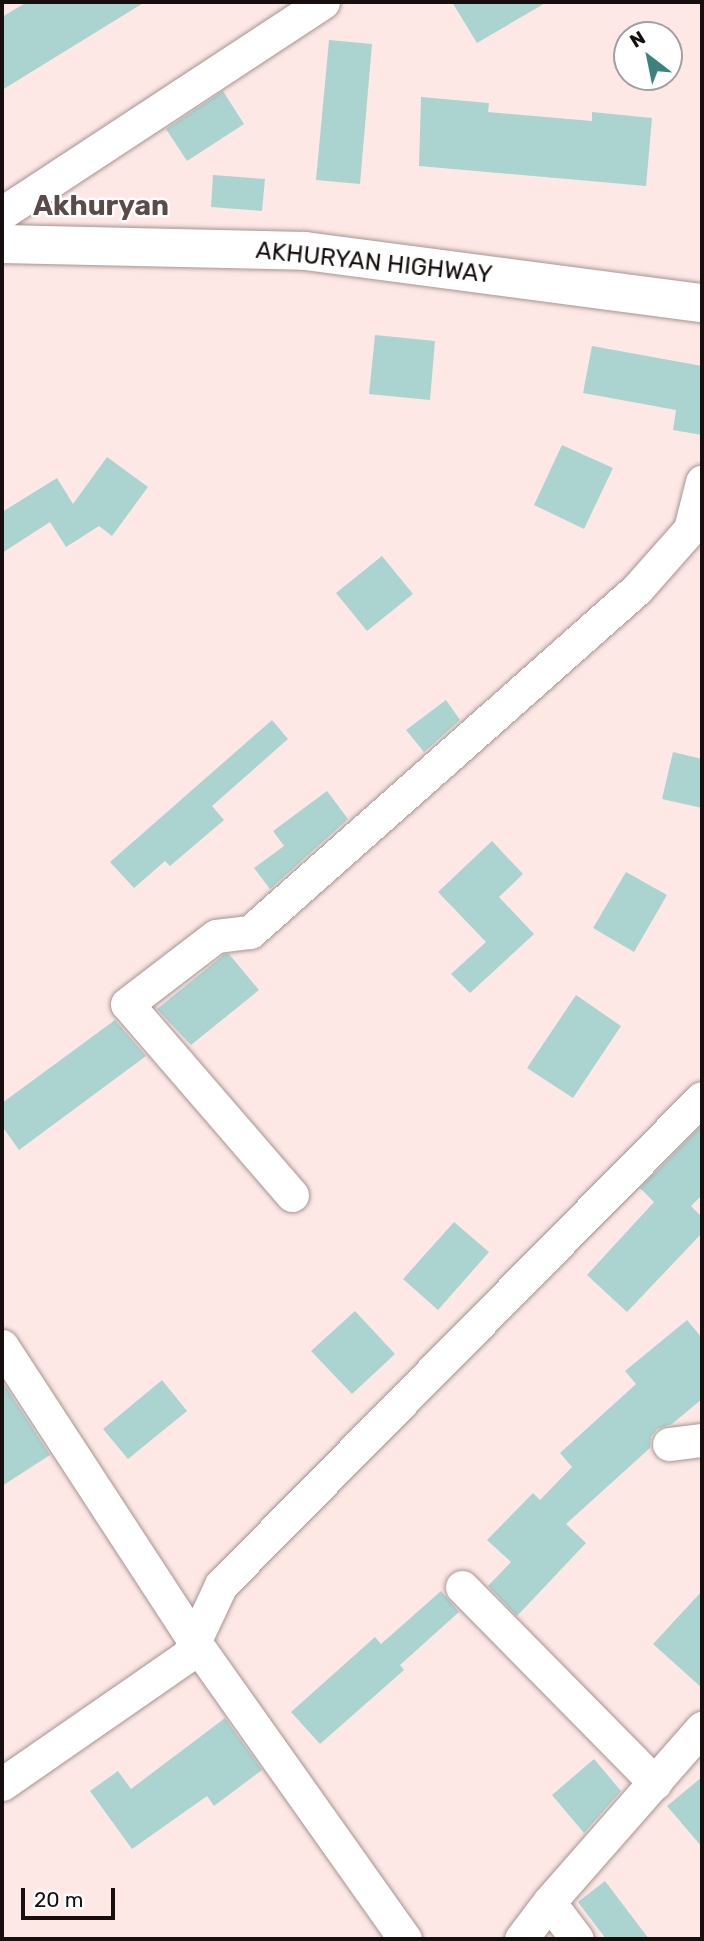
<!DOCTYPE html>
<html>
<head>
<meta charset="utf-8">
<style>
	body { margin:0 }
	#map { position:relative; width:704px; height:1941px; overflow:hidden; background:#fde8e5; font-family:Rubik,sans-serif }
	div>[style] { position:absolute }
	.building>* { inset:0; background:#abd4d0 }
	.roads { filter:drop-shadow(0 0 2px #a79491) drop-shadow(0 0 2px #a79491) }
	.street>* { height:33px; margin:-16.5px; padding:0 16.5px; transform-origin:16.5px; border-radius:16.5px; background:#fff }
	.secondary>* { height:38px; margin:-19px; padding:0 19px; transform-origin:19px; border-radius:19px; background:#fff }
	span { translate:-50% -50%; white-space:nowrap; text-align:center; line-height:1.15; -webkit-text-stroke:5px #fff; paint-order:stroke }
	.street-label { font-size:24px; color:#160f0e }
	.quarter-label { font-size:28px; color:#5b4a48; font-weight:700 }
	.frame { position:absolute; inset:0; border:4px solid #160f0e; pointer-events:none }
	.north { position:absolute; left:613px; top:21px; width:70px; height:70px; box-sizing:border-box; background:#fff; border:2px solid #a29f9f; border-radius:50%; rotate:328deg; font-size:19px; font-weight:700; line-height:28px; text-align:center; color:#160f0e }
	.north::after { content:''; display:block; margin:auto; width:24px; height:32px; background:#3b837f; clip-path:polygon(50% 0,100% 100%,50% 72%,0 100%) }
	.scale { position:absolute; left:21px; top:1888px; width:94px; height:32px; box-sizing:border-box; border:4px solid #160f0e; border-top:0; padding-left:9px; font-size:21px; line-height:24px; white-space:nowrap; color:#160f0e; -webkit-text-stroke:5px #fff; paint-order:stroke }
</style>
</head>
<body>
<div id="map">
	<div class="building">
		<i style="clip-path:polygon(27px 2px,145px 2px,2px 90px,2px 17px)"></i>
		<i style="clip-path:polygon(452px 2px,547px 2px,477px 43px)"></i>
		<i style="clip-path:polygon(329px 40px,372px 44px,360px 184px,316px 180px)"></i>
		<i style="clip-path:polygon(223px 91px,244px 124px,187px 161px,166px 129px)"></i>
		<i style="clip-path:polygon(421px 97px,489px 103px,488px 112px,592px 121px,592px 112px,652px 118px,646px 186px,419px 166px)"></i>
		<i style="clip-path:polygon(213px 175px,265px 179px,262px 211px,211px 207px)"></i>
		<i style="clip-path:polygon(375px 335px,435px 341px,430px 400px,369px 394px)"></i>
		<i style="clip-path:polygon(592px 346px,702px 366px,702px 435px,673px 430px,676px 410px,583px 393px)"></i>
		<i style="clip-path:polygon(562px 445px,613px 468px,584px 529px,534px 505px)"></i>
		<i style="clip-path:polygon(107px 457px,148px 487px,112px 536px,99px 526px,66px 547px,50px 522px,2px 553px,2px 512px,57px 478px,73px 504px)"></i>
		<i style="clip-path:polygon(382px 556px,413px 594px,367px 631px,336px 593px)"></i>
		<i style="clip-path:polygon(446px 700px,460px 720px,424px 752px,406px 730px)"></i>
		<i style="clip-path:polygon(272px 720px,288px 739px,212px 806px,224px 820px,170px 866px,165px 861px,134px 888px,110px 862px)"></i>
		<i style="clip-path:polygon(673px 752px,702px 759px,702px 808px,662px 799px)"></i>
		<i style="clip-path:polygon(327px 791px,348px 819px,270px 889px,254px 868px,284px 846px,273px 831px)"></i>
		<i style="clip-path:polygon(492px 841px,523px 874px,499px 897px,534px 934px,470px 993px,451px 974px,486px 942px,438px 892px)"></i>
		<i style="clip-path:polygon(626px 872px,667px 895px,634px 952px,593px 928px)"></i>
		<i style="clip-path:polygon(225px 954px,229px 954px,259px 990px,191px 1045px,157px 1009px)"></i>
		<i style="clip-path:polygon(576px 995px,621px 1026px,573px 1098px,527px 1068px)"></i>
		<i style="clip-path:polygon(115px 1020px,146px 1056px,19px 1150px,2px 1126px,2px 1103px)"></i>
		<i style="clip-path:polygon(702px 1125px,702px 1195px,691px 1206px,702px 1217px,702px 1233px,627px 1312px,587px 1275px,654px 1202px,640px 1188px)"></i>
		<i style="clip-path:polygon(454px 1222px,489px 1252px,438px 1310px,403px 1279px)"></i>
		<i style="clip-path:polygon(355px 1311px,395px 1354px,352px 1394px,311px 1351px)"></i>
		<i style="clip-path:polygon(687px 1320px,702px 1338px,702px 1399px,672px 1424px,657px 1429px,651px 1437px,650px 1448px,566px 1524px,586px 1543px,517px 1616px,488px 1586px,511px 1562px,487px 1540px,533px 1493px,540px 1500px,572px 1467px,560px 1453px,636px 1384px,625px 1371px)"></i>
		<i style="clip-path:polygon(162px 1380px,187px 1411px,128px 1459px,103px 1429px)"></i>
		<i style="clip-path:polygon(2px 1381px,50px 1455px,2px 1486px)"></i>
		<i style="clip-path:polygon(441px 1591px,459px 1612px,400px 1665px,404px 1670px,320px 1744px,291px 1712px,375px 1637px,381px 1644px)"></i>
		<i style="clip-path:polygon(702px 1591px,702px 1688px,653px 1644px)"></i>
		<i style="clip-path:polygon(225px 1718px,262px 1770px,214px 1806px,207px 1796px,132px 1849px,90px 1791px,118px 1771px,131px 1789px)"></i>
		<i style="clip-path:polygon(594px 1759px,621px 1791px,584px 1833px,552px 1795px)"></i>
		<i style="clip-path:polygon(702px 1777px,702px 1847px,667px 1806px)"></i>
		<i style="clip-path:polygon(605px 1881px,649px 1939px,606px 1939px,578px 1902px)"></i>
	</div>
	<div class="roads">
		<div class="street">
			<i style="left:2px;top:213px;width:384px;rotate:-33.3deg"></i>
			<i style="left:292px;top:1195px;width:252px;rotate:-130.8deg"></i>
			<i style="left:127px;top:1004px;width:112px;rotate:-37.4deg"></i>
			<i style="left:216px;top:936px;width:34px;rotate:-7deg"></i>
			<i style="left:250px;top:932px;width:517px;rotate:-41.55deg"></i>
			<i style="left:637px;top:589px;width:80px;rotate:-48.5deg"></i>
			<i style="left:690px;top:529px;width:49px;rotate:-75.7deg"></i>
			<i style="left:2px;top:1346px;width:352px;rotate:56.9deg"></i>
			<i style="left:194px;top:1641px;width:365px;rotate:54.7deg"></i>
			<i style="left:669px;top:1444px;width:33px;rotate:-7deg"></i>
			<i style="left:462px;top:1587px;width:275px;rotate:45.4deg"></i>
			<i style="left:2px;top:1784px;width:226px;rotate:-34.7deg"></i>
			<i style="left:188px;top:1655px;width:77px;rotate:-64.8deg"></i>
			<i style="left:221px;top:1585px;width:684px;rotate:-45.36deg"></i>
			<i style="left:549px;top:1902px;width:46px;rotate:52.9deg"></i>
			<i style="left:521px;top:1939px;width:46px;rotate:-52.9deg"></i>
			<i style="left:549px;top:1902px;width:232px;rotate:-48.7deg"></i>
		</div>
		<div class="secondary">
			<i style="left:2px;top:244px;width:303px;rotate:1.3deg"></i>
			<i style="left:305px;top:251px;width:400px;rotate:7.5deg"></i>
		</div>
	</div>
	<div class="street-label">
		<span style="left:374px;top:263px;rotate:6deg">AKHURYAN HIGHWAY</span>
	</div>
	<div class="quarter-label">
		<span style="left:101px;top:206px">Akhuryan</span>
	</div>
	<div class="frame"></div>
	<div class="north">N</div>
	<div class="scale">20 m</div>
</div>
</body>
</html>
